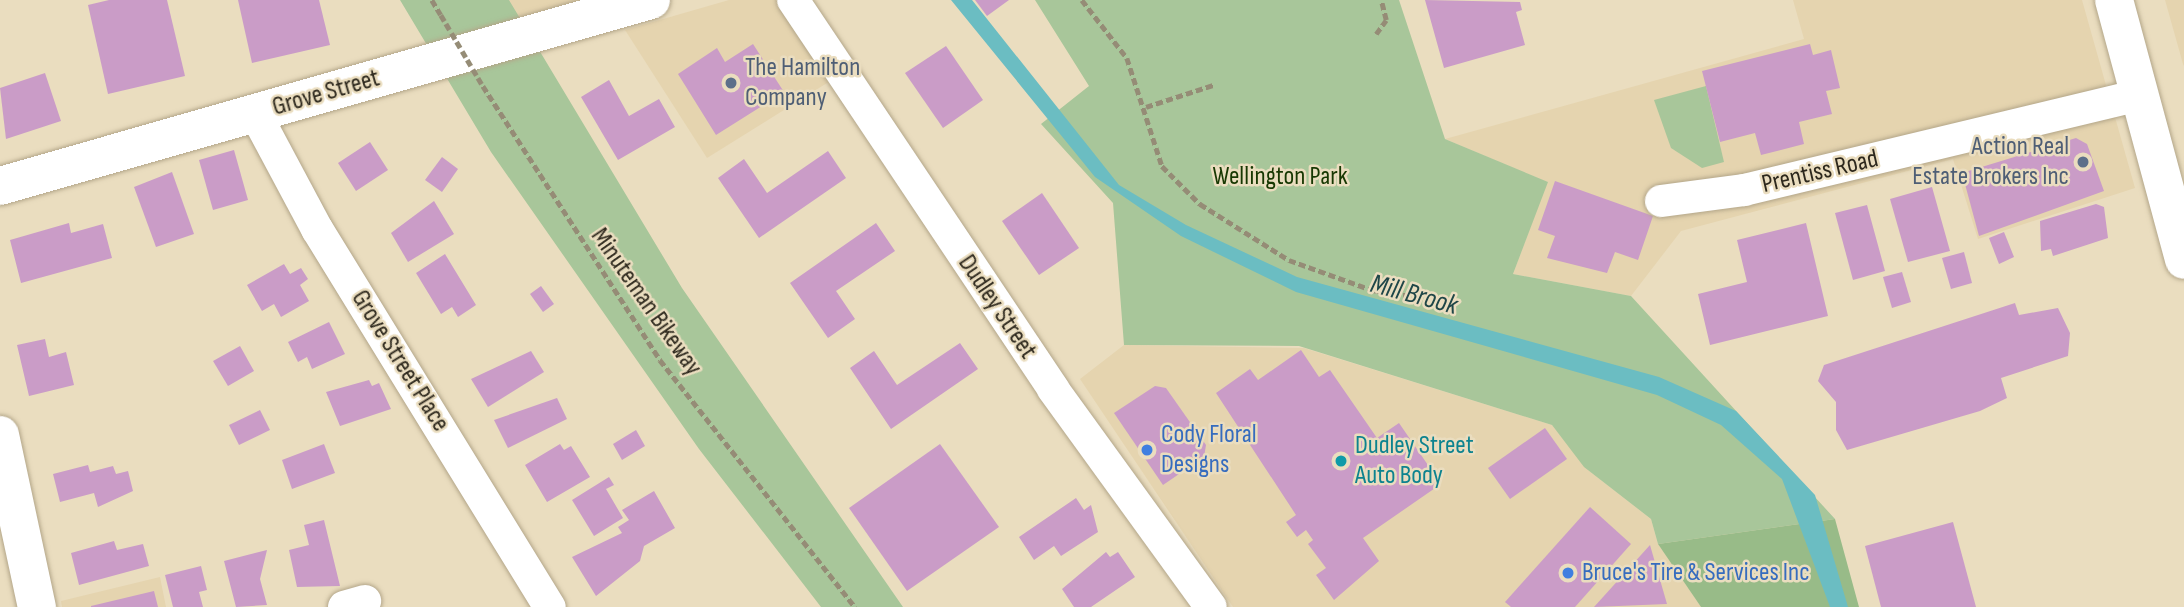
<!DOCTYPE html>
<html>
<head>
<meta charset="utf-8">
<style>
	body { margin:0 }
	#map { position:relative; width:2184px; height:607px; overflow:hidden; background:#eaddbf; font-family:"Sofia Sans Condensed",sans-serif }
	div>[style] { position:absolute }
	.built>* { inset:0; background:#e5d4af }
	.green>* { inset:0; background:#a8c69a }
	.forest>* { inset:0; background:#98bb88 }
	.water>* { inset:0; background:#6bbdc2 }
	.building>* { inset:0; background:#ca9cc7 }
	.path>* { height:4.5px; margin-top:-2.25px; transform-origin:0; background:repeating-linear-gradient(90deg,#958c76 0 7px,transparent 0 10.5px) }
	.roads { filter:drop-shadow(0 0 2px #b3a689) drop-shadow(0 0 2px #b3a689) }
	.minor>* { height:32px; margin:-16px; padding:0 16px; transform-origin:16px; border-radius:16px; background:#fff }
	.secondary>* { height:38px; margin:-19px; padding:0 19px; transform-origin:19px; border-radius:19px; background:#fff }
	.primary>* { height:38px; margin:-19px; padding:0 19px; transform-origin:19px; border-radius:19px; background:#fff }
	.path-bridge>* { height:4.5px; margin-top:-2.25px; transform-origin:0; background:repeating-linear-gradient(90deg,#958c76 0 7px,transparent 0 10.5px) }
	.dots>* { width:19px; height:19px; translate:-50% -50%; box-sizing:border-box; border:4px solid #eaddbf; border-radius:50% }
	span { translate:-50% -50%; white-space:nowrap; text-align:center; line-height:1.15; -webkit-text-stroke:5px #eaddbf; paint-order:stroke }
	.service-label { font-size:26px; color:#4e5e75 }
	.left { translate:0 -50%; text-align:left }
	.right { translate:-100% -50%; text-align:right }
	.street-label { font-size:26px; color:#2d281d }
	.park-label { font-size:26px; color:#173802 }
	.shop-label { font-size:26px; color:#366cbe }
	.culture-label { font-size:26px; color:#0d838f }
	.water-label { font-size:28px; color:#1f4648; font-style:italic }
</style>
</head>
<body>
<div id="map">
	<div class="built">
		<i style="clip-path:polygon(509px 0,588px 0,519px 20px)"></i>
		<i style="clip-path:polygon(729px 0,779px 0,835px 78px,707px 158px,625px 30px)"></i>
		<i style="clip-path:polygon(1793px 0,2082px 0,2135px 188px,1978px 239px,1953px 159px,1681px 231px,1631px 296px,1513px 274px,1547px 182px,1445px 139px,1804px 39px)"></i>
		<i style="clip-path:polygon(2165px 0,2184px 0,2184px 66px,2183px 64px)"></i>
		<i style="clip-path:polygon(1124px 345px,1304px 348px,1552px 425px,1588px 470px,1651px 519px,1658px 544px,1701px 607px,1233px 607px,1080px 379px)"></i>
		<i style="clip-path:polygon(160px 577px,166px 607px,62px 607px,61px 601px)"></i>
	</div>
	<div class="green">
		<i style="clip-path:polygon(400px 0,509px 0,682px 288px,903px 607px,821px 607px,699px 449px,491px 152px)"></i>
		<i style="clip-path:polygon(1035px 0,1399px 0,1445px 139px,1548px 182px,1513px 274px,1631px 296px,1835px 519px,1658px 544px,1651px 519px,1584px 467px,1552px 425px,1299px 346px,1124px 345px,1113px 203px,1041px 124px,1089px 86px)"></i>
		<i style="clip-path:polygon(1706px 86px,1724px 162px,1702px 168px,1671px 148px,1654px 100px)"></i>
	</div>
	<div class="forest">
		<i style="clip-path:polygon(1835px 519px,1859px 607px,1701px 607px,1658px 544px)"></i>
	</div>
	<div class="water">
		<i style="clip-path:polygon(951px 0,972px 0,1119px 185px,1186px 225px,1297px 277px,1659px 377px,1736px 411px,1815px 495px,1848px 607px,1830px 607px,1782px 479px,1721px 425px,1657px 395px,1296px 292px,1181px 236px,1095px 177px)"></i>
	</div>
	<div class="building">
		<i style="clip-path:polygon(109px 0,167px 0,185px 76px,108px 94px,88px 5px)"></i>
		<i style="clip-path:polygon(238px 0,319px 0,330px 45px,252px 63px)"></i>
		<i style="clip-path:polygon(975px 0,1009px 0,987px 16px)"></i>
		<i style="clip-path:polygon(1425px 0,1520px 2px,1522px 10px,1516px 12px,1525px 45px,1444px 68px)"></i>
		<i style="clip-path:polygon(753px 44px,784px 92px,716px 135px,678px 74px,717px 48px,725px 62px)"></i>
		<i style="clip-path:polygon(1810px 44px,1813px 55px,1831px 50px,1840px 88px,1826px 91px,1832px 114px,1799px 122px,1804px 144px,1761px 155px,1755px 133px,1720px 142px,1702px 71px)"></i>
		<i style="clip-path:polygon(946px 46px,983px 100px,943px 128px,905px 73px)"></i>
		<i style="clip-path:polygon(45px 73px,61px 121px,6px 139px,0 88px)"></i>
		<i style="clip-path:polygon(609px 80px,629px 116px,659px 99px,675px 127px,618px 160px,581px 97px)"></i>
		<i style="clip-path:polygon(2076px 138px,2087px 144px,2104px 191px,1979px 236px,1962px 173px)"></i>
		<i style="clip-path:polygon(370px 142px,388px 170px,356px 191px,338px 163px)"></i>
		<i style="clip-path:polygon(234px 150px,248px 200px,213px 210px,199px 160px)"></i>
		<i style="clip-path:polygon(828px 151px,846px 178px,759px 238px,718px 178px,744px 159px,767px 193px)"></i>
		<i style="clip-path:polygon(442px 157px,458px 169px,442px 192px,425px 180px)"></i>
		<i style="clip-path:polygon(172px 172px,194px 234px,156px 247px,134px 187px)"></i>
		<i style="clip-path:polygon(1555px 181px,1653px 216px,1638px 260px,1615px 252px,1607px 273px,1547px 258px,1555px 236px,1538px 230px)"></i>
		<i style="clip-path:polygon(1932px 187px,1950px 251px,1908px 262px,1890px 199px)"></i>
		<i style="clip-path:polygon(1042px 193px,1079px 248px,1039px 275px,1002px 221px)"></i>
		<i style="clip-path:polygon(434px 201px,454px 234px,408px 262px,391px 233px)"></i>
		<i style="clip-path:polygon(2096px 204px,2104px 207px,2108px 238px,2053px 256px,2051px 249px,2041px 251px,2040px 221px)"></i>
		<i style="clip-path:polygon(1867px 205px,1885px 271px,1853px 280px,1835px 213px)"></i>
		<i style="clip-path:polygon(69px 223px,71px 233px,103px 224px,112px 258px,21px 283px,10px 240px)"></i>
		<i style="clip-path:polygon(876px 223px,895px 251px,836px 291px,855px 319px,828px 338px,790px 283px)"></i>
		<i style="clip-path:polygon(1806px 223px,1828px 316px,1710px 345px,1698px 294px,1747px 282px,1737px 240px)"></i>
		<i style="clip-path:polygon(2004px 232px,2014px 257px,1999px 264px,1989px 238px)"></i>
		<i style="clip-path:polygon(1964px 252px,1972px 283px,1951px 289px,1942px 258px)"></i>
		<i style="clip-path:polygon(445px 254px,476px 305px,458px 317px,452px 307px,441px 314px,416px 273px)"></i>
		<i style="clip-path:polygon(284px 264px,290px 274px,301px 268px,308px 279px,300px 285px,309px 301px,281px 317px,274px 304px,262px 311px,247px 285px)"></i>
		<i style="clip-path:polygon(1902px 272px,1911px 302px,1892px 308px,1883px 277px)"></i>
		<i style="clip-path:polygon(541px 286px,554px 304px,543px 312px,530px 294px)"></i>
		<i style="clip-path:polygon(2015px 303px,2019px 315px,2058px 308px,2070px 333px,2068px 356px,2001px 378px,2007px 398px,1980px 411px,1847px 450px,1836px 430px,1836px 402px,1818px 381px,1824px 365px)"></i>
		<i style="clip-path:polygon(329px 322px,345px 354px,312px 369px,307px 357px,298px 362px,288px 342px)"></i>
		<i style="clip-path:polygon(45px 339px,49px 357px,66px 352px,74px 385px,29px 396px,17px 345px)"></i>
		<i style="clip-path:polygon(960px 343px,978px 369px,891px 429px,850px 368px,874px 351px,897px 385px)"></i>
		<i style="clip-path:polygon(240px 346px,254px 371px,228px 386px,213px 361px)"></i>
		<i style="clip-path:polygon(1301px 350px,1319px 377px,1330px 370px,1377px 438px,1399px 423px,1441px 484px,1363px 538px,1379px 561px,1334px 600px,1316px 575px,1326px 568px,1308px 544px,1313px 540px,1306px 530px,1297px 537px,1286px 522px,1296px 515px,1216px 393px,1250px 369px,1258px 380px)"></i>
		<i style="clip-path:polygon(531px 351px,544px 372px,488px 407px,471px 379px)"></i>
		<i style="clip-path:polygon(369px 380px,372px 386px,379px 383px,391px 409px,340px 426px,326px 392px)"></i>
		<i style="clip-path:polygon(1155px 386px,1166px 388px,1206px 445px,1204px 457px,1163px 485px,1114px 413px)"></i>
		<i style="clip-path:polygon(557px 398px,567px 419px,508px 448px,494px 420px)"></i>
		<i style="clip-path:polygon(260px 410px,270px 430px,239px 445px,229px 425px)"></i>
		<i style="clip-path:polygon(1545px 428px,1567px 459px,1510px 499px,1488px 468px)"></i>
		<i style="clip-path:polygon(636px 430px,645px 446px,622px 460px,613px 444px)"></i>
		<i style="clip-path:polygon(324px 444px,335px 473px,292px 489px,282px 460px)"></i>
		<i style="clip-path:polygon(560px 444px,564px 450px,571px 446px,590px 477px,547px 502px,525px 465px)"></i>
		<i style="clip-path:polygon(940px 444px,999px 527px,907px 591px,849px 508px)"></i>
		<i style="clip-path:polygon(88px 465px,90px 472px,113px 466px,116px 474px,128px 471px,133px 491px,98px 507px,94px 493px,60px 502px,53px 474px)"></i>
		<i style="clip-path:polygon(609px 477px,614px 485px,606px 489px,623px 518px,594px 536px,572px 500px)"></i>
		<i style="clip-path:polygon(654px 491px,675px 528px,644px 546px,640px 561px,596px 596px,572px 557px,622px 533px,618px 527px,629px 520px,622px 510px)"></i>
		<i style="clip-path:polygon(1076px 498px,1084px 510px,1091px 505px,1098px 532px,1061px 556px,1054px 546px,1034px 560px,1019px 537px)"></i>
		<i style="clip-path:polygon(1590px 507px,1631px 544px,1575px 607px,1511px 607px,1505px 602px)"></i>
		<i style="clip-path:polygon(324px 520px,340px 586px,297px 587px,289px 550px,309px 545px,304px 525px)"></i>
		<i style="clip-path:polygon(1953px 522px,1976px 607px,1881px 607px,1865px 546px)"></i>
		<i style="clip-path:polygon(114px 541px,117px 550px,143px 544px,149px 566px,79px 585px,71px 553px)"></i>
		<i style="clip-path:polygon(1650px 545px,1667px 604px,1594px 607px)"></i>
		<i style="clip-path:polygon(267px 550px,260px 579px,267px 605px,236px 607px,224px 561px)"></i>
		<i style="clip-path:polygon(1106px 552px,1110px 557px,1118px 552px,1135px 577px,1091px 607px,1074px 607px,1062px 589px)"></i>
		<i style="clip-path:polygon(201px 566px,207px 590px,199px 592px,203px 607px,173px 607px,165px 575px)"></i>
		<i style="clip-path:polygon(154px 591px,158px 607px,91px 607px,91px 606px)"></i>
	</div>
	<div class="path">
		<i style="left:432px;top:0;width:17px;rotate:59deg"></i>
		<i style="left:1082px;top:0;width:73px;rotate:52.2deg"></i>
		<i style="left:1127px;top:58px;width:114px;rotate:72deg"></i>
		<i style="left:1162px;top:166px;width:54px;rotate:45deg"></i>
		<i style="left:1200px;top:204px;width:105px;rotate:32.2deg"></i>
		<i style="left:1289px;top:260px;width:88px;rotate:19.9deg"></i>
		<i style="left:1372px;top:290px;width:46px;rotate:8.8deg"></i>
		<i style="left:1376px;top:34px;width:17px;rotate:-54deg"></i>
		<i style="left:1386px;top:20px;width:21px;rotate:-104deg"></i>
		<i style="left:483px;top:86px;width:326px;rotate:57.1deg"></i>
		<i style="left:660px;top:360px;width:315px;rotate:51.7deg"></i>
		<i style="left:1146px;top:107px;width:71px;rotate:-18.2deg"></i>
	</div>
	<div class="roads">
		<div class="minor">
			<i style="left:793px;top:0;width:468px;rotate:56.2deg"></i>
			<i style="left:1053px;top:389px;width:269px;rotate:54.1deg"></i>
			<i style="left:255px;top:113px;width:132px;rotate:61.9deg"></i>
			<i style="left:317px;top:229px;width:444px;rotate:58.4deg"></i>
			<i style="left:1661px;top:201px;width:84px;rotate:-7.5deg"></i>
			<i style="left:1744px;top:190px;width:408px;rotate:-13.5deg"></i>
			<i style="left:344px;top:607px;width:22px;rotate:-16deg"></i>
		</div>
		<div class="secondary">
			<i style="left:0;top:186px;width:677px;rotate:-15.95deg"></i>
			<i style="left:0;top:435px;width:176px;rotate:77.9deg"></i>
		</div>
		<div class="primary">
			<i style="left:2114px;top:0;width:269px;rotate:74.9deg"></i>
		</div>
	</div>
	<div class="path-bridge">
		<i style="left:441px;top:15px;width:82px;rotate:59.4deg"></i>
	</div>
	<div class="dots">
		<i style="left:731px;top:83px;background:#5c6f8a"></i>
		<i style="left:2083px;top:162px;background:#5c6f8a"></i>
		<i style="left:1147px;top:450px;background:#3f7fe0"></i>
		<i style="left:1341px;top:461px;background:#0f9aa8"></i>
		<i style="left:1568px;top:573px;background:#3f7fe0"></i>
	</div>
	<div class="service-label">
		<span class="left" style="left:745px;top:83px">The Hamilton<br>Company</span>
		<span class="right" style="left:2069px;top:162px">Action Real<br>Estate Brokers Inc</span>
	</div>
	<div class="street-label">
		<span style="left:326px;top:93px;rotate:-16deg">Grove Street</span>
		<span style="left:1820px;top:172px;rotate:-13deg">Prentiss Road</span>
		<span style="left:646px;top:302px;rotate:55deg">Minuteman Bikeway</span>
		<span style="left:997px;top:307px;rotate:56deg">Dudley Street</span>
		<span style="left:400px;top:361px;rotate:58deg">Grove Street Place</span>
	</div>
	<div class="park-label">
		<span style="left:1280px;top:177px">Wellington Park</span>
	</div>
	<div class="shop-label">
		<span class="left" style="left:1161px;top:450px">Cody Floral<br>Designs</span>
		<span class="left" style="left:1582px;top:573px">Bruce's Tire &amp; Services Inc</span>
	</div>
	<div class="culture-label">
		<span class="left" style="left:1355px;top:461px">Dudley Street<br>Auto Body</span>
	</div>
	<div class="water-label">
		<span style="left:1414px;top:295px;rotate:15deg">Mill Brook</span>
	</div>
</div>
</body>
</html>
